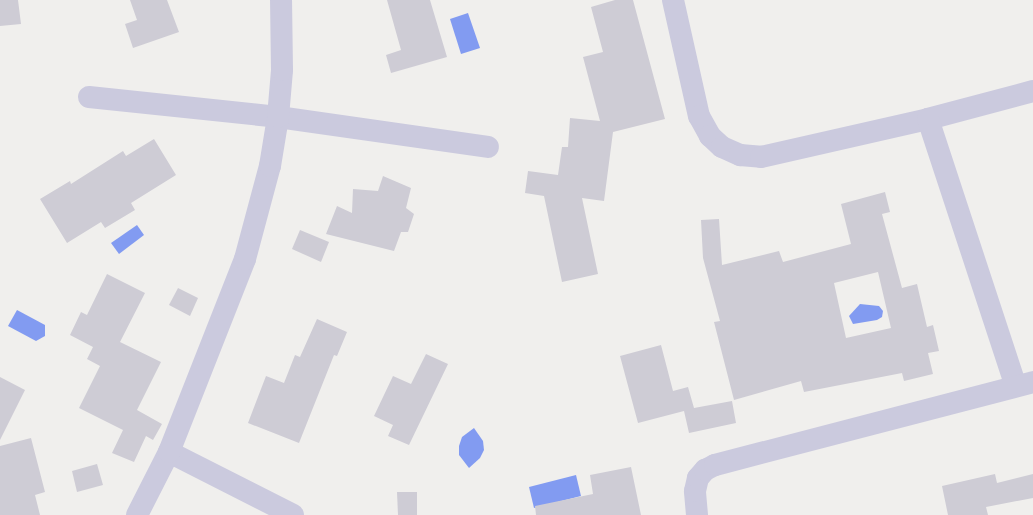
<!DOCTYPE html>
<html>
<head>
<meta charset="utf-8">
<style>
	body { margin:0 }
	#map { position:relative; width:1033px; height:515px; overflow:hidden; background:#f0efed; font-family:Cabin,sans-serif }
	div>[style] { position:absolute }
	.water>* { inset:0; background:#829bf1 }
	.building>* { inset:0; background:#ceccd5 }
	.street>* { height:22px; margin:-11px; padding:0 11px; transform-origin:11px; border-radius:11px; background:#cbcade }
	span { translate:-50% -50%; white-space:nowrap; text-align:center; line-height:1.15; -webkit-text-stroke:4.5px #fff; paint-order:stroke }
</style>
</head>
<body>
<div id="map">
	<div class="water">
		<i style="clip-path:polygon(468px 13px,480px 48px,461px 54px,450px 19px)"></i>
		<i style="clip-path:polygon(137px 225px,144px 235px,119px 254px,111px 243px)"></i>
		<i style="clip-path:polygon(860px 304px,879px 306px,883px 311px,882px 317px,877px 320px,853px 324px,849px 316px)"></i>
		<i style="clip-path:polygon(17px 310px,45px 325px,45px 336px,36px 341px,8px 326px)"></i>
		<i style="clip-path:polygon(474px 428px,483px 441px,484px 450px,480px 458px,469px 468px,459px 455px,459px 446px,462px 437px)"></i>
		<i style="clip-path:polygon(576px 475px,581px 496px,534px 508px,529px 487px)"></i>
	</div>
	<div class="building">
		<i style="clip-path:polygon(0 0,18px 0,21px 24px,0 26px)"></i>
		<i style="clip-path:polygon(130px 0,167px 0,179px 32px,133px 48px,125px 24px,137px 20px)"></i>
		<i style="clip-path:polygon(387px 0,430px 0,447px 57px,391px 73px,386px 55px,401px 50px)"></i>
		<i style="clip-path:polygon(615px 0,633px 0,665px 119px,613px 132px,604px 201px,582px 198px,598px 274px,562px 282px,544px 196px,525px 193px,528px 171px,558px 175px,562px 147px,568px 147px,570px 118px,600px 121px,583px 57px,603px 52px,591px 7px)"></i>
		<i style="clip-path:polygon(154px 139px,176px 175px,131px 203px,135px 210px,105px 228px,101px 222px,67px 243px,40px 199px,70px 181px,71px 184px,123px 151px,126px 156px)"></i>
		<i style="clip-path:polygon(383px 176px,411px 188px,406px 208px,414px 214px,408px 232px,401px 232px,394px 251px,326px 234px,337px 206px,352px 213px,353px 189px,378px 191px)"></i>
		<i style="clip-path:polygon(evenodd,885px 192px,890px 212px,882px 214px,902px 288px,917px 284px,927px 327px,933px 325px,939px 351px,928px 353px,933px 374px,904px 381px,902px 373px,804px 392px,801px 381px,734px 400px,714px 322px,720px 321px,703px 258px,701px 220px,719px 219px,722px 265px,779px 251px,783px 262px,851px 244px,841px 204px,885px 192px,878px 272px,891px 328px,846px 338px,834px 283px,878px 272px)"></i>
		<i style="clip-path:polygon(300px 230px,329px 242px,321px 262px,292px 249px)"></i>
		<i style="clip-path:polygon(107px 274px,145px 293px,120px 342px,161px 362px,137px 410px,162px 424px,153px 440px,146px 436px,134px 462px,112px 453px,123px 430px,79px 408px,100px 366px,87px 359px,93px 347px,70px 335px,81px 312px,87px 315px)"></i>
		<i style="clip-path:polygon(178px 288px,198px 298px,190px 316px,169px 305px)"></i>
		<i style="clip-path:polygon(317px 319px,347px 332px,337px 356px,334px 355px,299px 443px,248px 423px,266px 376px,284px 383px,295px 355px,300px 357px)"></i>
		<i style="clip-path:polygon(661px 345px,673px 391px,688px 387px,694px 408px,732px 401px,736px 423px,689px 433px,684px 411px,638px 423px,620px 356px)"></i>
		<i style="clip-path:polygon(426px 354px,448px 364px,409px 445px,388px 436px,393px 425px,374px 416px,393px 376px,411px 384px)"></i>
		<i style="clip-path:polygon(0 377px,25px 390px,0 440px)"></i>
		<i style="clip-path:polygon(31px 438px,45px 492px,35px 495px,40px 515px,0 515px,0 446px)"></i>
		<i style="clip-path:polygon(97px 464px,103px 485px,77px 492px,72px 471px)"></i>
		<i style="clip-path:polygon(631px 467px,641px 515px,536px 515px,535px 506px,593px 494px,590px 475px)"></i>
		<i style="clip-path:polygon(995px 474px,997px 483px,1033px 474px,1033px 498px,986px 507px,988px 515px,948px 515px,942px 486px)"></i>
		<i style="clip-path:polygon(397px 492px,417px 492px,417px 515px,398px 515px)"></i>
	</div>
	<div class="street">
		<i style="left:673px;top:0;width:119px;rotate:77.4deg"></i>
		<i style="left:699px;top:116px;width:23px;rotate:61deg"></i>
		<i style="left:710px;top:136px;width:16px;rotate:43deg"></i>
		<i style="left:722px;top:147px;width:20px;rotate:24deg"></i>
		<i style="left:740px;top:155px;width:21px;rotate:5deg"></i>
		<i style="left:761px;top:157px;width:171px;rotate:-12.8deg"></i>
		<i style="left:928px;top:119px;width:109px;rotate:-14.9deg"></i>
		<i style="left:89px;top:97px;width:190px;rotate:6deg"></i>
		<i style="left:278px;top:117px;width:212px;rotate:8.1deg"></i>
		<i style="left:928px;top:119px;width:281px;rotate:71.8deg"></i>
		<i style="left:169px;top:452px;width:139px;rotate:26.9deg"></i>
		<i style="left:137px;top:515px;width:71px;rotate:-63.1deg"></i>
		<i style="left:169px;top:452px;width:207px;rotate:-68.5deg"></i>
		<i style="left:245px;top:259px;width:96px;rotate:-75deg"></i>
		<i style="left:270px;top:166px;width:50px;rotate:-80.7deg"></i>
		<i style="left:278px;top:117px;width:47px;rotate:-85.1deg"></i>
		<i style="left:282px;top:70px;width:70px;rotate:-90.8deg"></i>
		<i style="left:697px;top:515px;width:24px;rotate:-95deg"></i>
		<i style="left:695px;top:491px;width:13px;rotate:-77deg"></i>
		<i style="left:698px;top:478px;width:11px;rotate:-49deg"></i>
		<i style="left:705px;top:470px;width:11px;rotate:-27deg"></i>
		<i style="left:715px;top:465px;width:329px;rotate:-14.6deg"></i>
	</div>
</div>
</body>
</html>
